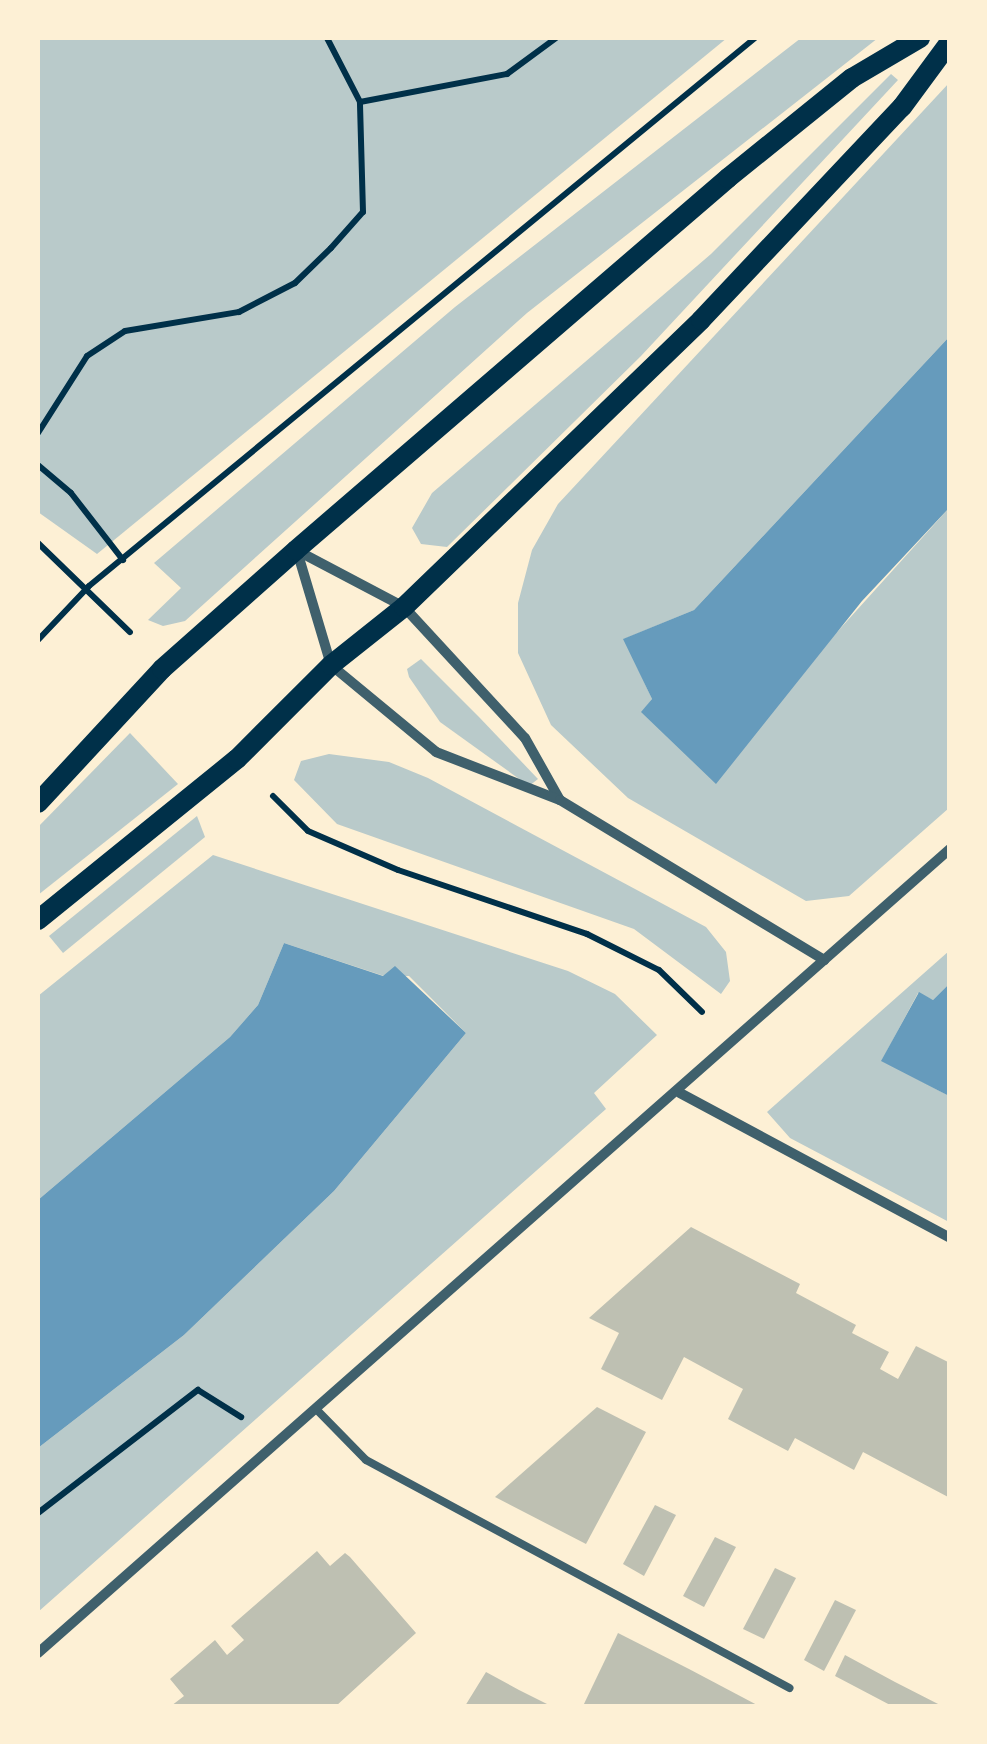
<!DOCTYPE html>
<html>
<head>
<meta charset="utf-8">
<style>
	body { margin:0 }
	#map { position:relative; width:987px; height:1744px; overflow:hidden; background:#fdf0d5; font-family:Poppins,sans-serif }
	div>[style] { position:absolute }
	.green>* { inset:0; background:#b9caca }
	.water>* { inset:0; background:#669bbc }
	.building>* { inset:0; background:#bec0b2 }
	.path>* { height:6px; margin:-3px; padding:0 3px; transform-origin:3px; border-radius:3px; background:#003049 }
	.service>* { height:8px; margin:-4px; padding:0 4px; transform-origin:4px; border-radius:4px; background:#3f606c }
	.minor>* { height:10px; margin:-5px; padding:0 5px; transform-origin:5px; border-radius:5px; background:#3f606c }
	.secondary>* { height:20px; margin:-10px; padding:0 10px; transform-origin:10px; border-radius:10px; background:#003049 }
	span { translate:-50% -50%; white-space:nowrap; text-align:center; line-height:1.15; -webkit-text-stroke:8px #fdf0d5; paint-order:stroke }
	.frame { position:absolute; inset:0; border:40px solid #fdf0d5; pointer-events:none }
</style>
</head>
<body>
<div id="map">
	<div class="green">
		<i style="clip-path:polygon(38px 38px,727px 38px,97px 554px,38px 512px)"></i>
		<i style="clip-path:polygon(801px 38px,878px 38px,527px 313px,185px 621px,163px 626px,148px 620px,181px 588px,154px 563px,455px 307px)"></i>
		<i style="clip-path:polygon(891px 74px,898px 80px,641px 356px,447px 547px,421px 544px,412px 528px,432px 493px,711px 254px)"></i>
		<i style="clip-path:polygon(949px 83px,949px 337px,694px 610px,624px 639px,652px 699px,642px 712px,661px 730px,838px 631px,949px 508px,949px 808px,849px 896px,806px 901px,628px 798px,551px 725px,518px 653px,518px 603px,532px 550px,558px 504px)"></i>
		<i style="clip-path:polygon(421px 659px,479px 717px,538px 779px,529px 786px,440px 722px,409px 677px,407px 669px)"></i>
		<i style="clip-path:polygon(130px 733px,178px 784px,38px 895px,38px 827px)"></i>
		<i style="clip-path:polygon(329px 754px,389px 762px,428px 778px,706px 927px,726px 952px,730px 981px,721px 994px,634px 929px,337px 824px,294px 780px,301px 761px)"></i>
		<i style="clip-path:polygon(197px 816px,205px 837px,63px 953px,49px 936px)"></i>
		<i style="clip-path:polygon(213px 855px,568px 971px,615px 994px,657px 1035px,594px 1093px,606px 1109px,38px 1612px,38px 1448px,184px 1335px,334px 1191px,466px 1033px,409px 976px,384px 976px,284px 943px,258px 1005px,230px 1037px,38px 1200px,38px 996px)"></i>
		<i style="clip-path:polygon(949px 951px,949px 984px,933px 1000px,918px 993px,882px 1060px,949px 1096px,949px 1222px,790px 1138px,767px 1112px)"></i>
	</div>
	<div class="water">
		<i style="clip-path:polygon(949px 337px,949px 508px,862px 601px,716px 784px,641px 712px,652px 699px,623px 639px,694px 610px)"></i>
		<i style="clip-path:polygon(284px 943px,383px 976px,395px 966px,466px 1033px,334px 1191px,184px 1335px,38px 1448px,38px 1200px,230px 1037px,258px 1005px)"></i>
		<i style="clip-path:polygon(949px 984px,949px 1096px,881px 1061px,919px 992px,933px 1000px)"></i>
	</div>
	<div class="building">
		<i style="clip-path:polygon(691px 1227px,800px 1284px,796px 1293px,856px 1325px,852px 1333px,889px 1352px,880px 1369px,898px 1379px,916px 1346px,950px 1363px,950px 1498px,863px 1452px,854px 1470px,795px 1438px,788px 1451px,728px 1419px,743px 1389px,684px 1357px,662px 1400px,601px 1369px,619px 1333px,589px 1318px)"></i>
		<i style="clip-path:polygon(597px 1407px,646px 1432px,586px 1544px,495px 1497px)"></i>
		<i style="clip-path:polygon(655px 1505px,676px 1515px,644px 1576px,623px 1564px)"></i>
		<i style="clip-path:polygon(715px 1537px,736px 1547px,704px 1607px,683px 1596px)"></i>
		<i style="clip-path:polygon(317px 1551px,330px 1566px,345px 1553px,350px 1557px,416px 1633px,336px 1706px,171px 1706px,184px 1696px,170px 1679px,215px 1640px,227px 1655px,244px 1640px,231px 1626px)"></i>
		<i style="clip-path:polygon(775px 1568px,796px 1578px,764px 1639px,743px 1629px)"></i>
		<i style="clip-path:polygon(835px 1600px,856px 1610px,824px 1671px,804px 1660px)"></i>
		<i style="clip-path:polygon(618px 1633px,689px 1669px,759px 1706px,583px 1706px)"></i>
		<i style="clip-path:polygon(845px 1655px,895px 1682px,942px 1706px,892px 1706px,835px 1676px)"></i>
		<i style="clip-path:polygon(486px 1672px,519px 1690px,551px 1706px,465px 1706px)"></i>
	</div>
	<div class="path">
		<i style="left:327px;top:38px;width:72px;rotate:62.7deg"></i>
		<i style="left:38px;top:433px;width:91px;rotate:-57.5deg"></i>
		<i style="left:87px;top:356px;width:45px;rotate:-33.3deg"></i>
		<i style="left:125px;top:331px;width:116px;rotate:-9.5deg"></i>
		<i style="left:239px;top:312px;width:63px;rotate:-27.4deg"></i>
		<i style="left:295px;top:283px;width:50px;rotate:-44.2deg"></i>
		<i style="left:331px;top:248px;width:48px;rotate:-48.4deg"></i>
		<i style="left:363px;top:212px;width:110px;rotate:-91.6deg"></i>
		<i style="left:360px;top:102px;width:150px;rotate:-10.8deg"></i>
		<i style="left:507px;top:74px;width:61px;rotate:-36.3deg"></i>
		<i style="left:38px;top:465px;width:43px;rotate:40.3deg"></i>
		<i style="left:71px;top:493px;width:85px;rotate:52.2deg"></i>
		<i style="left:38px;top:543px;width:128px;rotate:44.1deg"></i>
		<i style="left:38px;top:640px;width:74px;rotate:-46.6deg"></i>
		<i style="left:89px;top:586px;width:862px;rotate:-39.45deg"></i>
		<i style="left:273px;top:796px;width:49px;rotate:45deg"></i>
		<i style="left:308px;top:831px;width:98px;rotate:23.4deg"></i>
		<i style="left:398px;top:870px;width:200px;rotate:18.7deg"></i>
		<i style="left:587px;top:934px;width:80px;rotate:26.6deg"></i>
		<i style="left:659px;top:970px;width:60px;rotate:44.3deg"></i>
		<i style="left:38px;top:1513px;width:202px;rotate:-37.6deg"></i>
		<i style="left:198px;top:1390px;width:51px;rotate:32.1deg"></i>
	</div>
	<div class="service">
		<i style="left:317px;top:1410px;width:70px;rotate:45.6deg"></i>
		<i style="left:366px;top:1460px;width:481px;rotate:28.3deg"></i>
	</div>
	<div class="minor">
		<i style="left:296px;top:550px;width:122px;rotate:27.8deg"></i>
		<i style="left:404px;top:607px;width:178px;rotate:47.3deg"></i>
		<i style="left:525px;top:738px;width:71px;rotate:60.6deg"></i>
		<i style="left:297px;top:551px;width:119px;rotate:73.4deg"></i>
		<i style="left:331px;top:665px;width:136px;rotate:39.6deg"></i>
		<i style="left:436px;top:752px;width:133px;rotate:21.2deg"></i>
		<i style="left:560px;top:800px;width:309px;rotate:31.2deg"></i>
		<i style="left:680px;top:1093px;width:306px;rotate:28.2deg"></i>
		<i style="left:38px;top:1653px;width:1216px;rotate:-41.4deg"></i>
	</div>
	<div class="secondary">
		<i style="left:38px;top:803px;width:183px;rotate:-47.2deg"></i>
		<i style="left:162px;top:669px;width:179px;rotate:-41.6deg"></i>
		<i style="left:296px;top:550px;width:570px;rotate:-40.73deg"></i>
		<i style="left:728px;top:178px;width:159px;rotate:-38.9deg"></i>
		<i style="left:852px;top:78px;width:79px;rotate:-30.5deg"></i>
		<i style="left:38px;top:920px;width:256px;rotate:-39deg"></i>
		<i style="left:237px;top:759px;width:133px;rotate:-45deg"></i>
		<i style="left:331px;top:665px;width:93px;rotate:-38.5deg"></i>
		<i style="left:404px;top:607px;width:413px;rotate:-44deg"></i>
		<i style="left:701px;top:320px;width:293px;rotate:-46.7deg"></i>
		<i style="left:902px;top:107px;width:81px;rotate:-53.6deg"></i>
	</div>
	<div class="frame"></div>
</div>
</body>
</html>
